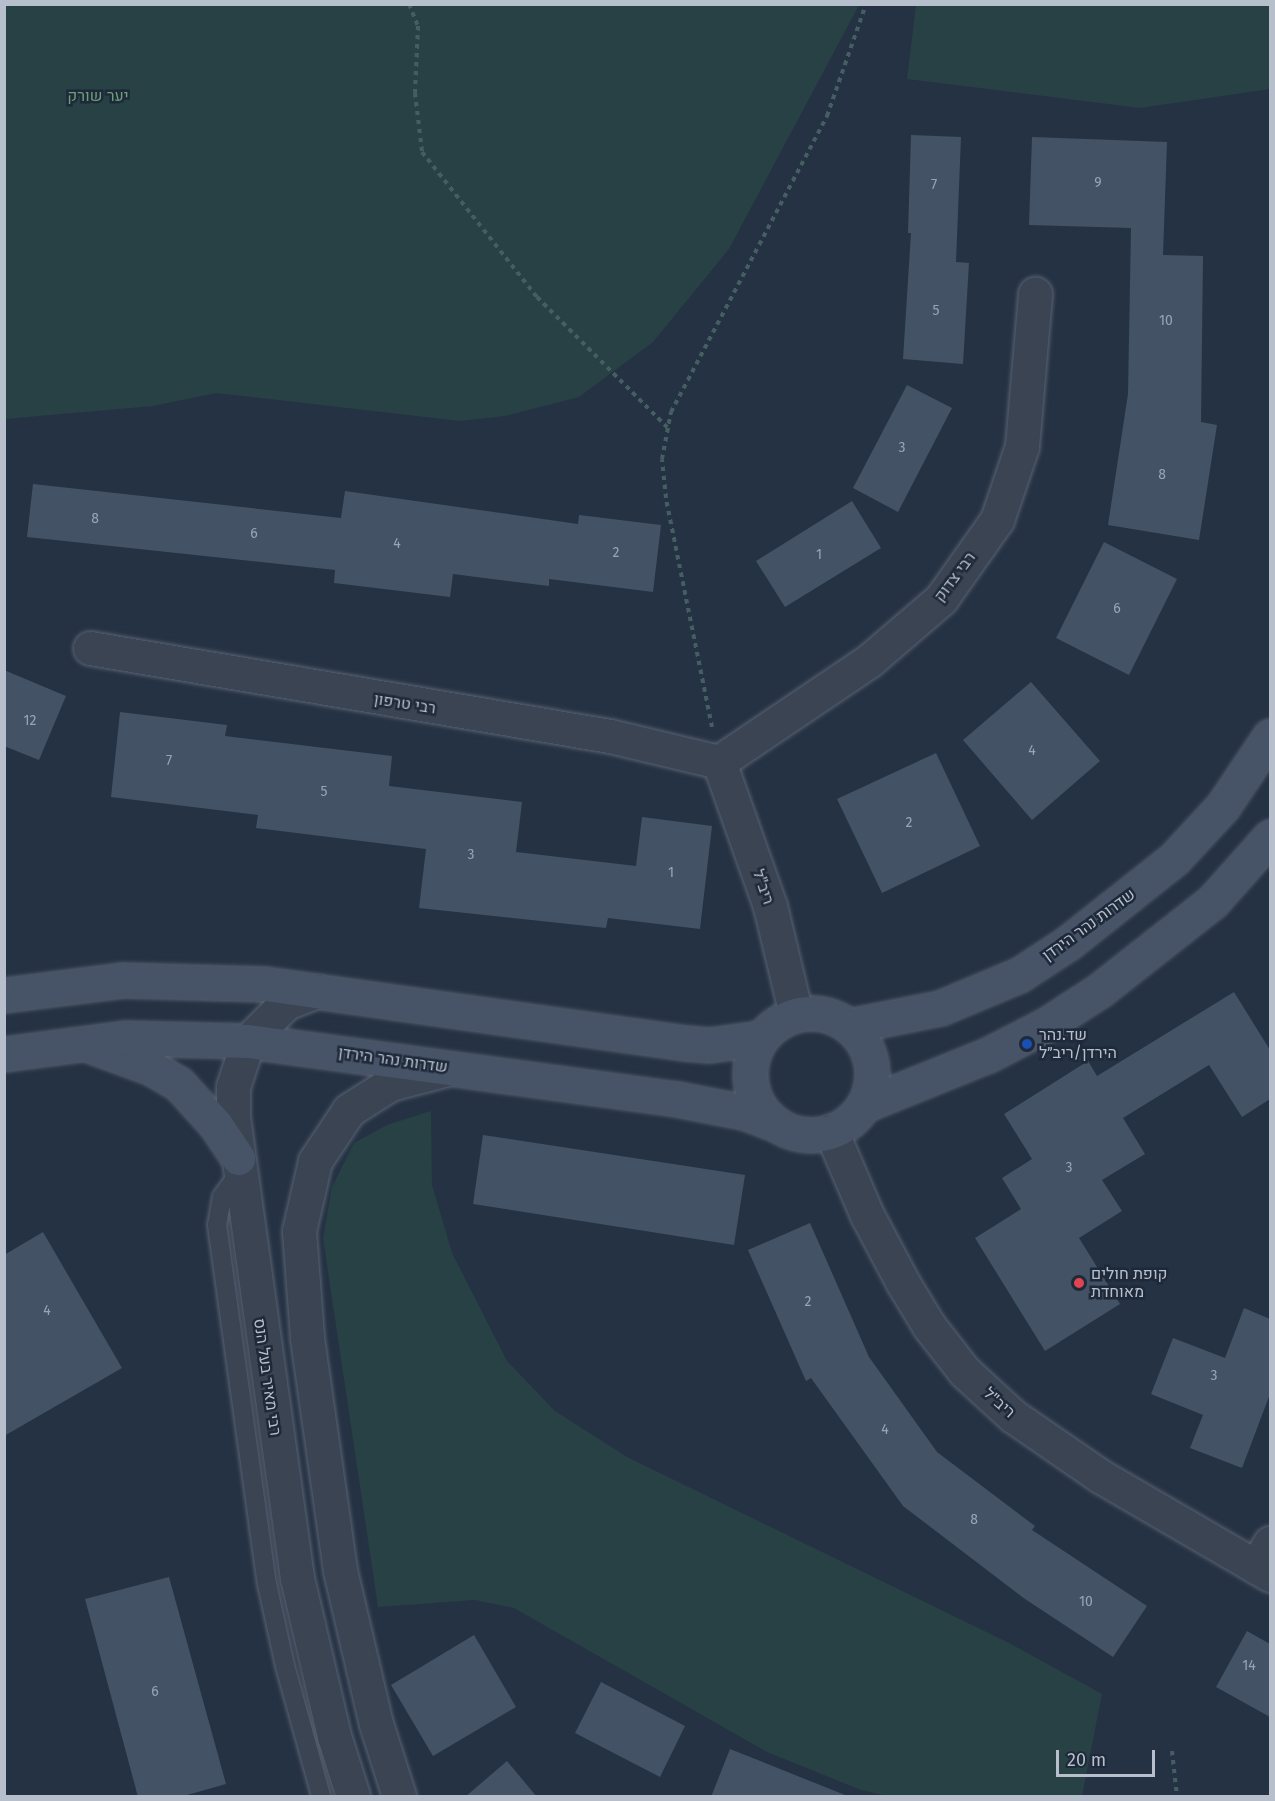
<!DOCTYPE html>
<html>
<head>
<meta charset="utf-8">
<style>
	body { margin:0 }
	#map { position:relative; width:1275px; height:1801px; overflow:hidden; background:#253244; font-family:"Fira Sans",Heebo,sans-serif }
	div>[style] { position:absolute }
	.green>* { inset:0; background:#274145 }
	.building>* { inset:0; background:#445266 }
	.path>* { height:4px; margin-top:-2px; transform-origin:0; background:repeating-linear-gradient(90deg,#455e61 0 4.5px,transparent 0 9px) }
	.roads { filter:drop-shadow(0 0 2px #586271) drop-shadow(0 0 2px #586271) }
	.service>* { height:18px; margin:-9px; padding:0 9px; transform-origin:9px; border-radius:9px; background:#3a4453 }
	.minor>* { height:33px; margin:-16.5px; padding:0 16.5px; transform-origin:16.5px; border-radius:16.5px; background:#3a4453 }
	.secondary>* { height:33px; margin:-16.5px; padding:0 16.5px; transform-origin:16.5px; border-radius:16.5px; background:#475367 }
	.secondary>.ring { margin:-16.5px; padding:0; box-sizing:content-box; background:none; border:33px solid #475367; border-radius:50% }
	.dots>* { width:16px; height:16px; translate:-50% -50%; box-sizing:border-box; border:3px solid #1e2939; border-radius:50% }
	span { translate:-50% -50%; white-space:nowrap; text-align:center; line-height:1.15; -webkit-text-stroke:5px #1e2939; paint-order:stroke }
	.number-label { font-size:14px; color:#9aa4b3 }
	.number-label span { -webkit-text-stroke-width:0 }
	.park-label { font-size:16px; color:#6d9f78 }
	.street-label { font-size:16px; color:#b7bfcd }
	.poi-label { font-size:16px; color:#b7bfcd }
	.left { translate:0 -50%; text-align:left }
	.frame { position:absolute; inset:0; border:6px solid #b7bfcd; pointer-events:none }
	.scale { position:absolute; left:1056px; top:1750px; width:99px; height:27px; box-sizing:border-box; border:3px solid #b7bfcd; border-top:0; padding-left:8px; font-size:18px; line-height:21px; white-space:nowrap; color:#b7bfcd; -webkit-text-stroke:4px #1e2939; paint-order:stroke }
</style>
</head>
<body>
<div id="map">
	<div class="green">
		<i style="clip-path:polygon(4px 5px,5px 4px,859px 5px,729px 249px,653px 342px,579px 397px,505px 416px,460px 421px,216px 393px,153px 406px,5px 419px)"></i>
		<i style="clip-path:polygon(916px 5px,1270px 5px,1270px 89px,1140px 108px,907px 79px)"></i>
		<i style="clip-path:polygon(431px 1111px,432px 1185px,452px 1253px,507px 1361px,555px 1411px,627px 1457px,1009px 1643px,1102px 1694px,1082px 1796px,887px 1796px,861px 1790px,767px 1752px,514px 1608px,475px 1600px,378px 1607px,323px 1238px,332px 1187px,354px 1143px,387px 1125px)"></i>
	</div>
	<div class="building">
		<i style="clip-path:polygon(911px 135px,961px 137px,956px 262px,969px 263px,963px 364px,903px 359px,911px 233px,908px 233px)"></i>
		<i style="clip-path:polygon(1032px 137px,1167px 142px,1163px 255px,1203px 256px,1201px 422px,1217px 425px,1199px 540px,1108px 525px,1128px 394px,1131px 228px,1029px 225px)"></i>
		<i style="clip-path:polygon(907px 385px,952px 408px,898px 512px,853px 488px)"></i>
		<i style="clip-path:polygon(33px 484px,341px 518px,345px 491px,578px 524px,579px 515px,661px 525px,653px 592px,549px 579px,549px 586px,453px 574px,450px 597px,334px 583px,335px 570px,27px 537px)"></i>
		<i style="clip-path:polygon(852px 501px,881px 548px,785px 607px,756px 561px)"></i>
		<i style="clip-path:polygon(1104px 542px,1177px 579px,1129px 675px,1056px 638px)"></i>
		<i style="clip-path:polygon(4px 670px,66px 696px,39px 760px,4px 746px)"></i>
		<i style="clip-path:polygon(1031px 682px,1100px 761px,1032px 820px,963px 740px)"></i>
		<i style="clip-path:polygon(120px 712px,227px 725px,225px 736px,392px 756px,389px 786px,522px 802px,516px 852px,636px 866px,642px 817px,712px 826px,700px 929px,608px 918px,606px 928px,419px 908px,426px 849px,256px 828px,258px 815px,111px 797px)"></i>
		<i style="clip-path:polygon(936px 753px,980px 846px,882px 893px,837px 799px)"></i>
		<i style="clip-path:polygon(1234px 992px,1270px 1050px,1270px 1099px,1242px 1117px,1209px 1065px,1123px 1118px,1145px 1154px,1102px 1180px,1122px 1211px,1079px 1238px,1120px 1304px,1045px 1351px,975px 1238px,1021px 1209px,1002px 1178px,1032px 1159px,1004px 1114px,1088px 1061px,1097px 1076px)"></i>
		<i style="clip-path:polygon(483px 1135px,745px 1175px,734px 1245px,473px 1204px)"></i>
		<i style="clip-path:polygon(810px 1223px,869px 1357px,937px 1452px,1035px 1526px,1032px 1530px,1147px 1606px,1113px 1657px,1025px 1599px,903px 1506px,811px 1378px,806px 1381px,748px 1250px)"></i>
		<i style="clip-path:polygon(43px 1232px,122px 1368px,4px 1436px,4px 1255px)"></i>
		<i style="clip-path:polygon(1244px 1308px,1270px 1319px,1270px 1394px,1242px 1468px,1190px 1448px,1203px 1415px,1151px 1394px,1173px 1338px,1225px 1358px)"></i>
		<i style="clip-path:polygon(169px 1577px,226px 1784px,180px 1797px,138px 1797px,85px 1599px)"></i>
		<i style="clip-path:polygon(1247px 1631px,1270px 1644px,1270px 1717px,1216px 1687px)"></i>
		<i style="clip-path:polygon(474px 1635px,516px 1707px,433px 1756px,391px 1685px)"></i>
		<i style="clip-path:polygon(601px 1682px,685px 1726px,660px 1777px,575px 1733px)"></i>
		<i style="clip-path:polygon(730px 1749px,845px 1795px,844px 1797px,711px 1797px)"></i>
		<i style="clip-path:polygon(507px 1761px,537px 1797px,465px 1797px)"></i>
	</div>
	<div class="path">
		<i style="left:409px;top:4px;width:24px;rotate:68deg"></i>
		<i style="left:418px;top:26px;width:67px;rotate:92.6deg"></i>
		<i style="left:415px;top:93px;width:59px;rotate:83.2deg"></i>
		<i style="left:422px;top:152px;width:185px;rotate:51.6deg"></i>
		<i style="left:537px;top:297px;width:185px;rotate:45deg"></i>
		<i style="left:712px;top:727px;width:234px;rotate:-101.4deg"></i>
		<i style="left:666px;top:498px;width:39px;rotate:-96deg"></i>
		<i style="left:662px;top:459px;width:48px;rotate:-79.2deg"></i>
		<i style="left:671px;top:412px;width:335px;rotate:-62.2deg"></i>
		<i style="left:827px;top:116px;width:119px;rotate:-70.8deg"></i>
		<i style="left:1172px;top:1751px;width:45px;rotate:83.7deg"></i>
	</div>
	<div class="roads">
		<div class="service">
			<i style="left:240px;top:1172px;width:31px;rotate:126deg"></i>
			<i style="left:222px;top:1197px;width:28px;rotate:100deg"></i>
			<i style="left:217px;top:1225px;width:362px;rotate:82.1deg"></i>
			<i style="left:267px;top:1584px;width:84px;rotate:77.6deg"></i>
			<i style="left:285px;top:1666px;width:135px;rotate:74.5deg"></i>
		</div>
		<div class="minor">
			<i style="left:90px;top:648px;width:527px;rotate:9.61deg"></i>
			<i style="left:610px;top:736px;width:112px;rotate:13.4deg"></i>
			<i style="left:719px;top:762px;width:182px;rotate:-34deg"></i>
			<i style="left:870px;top:660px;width:94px;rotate:-40.7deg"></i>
			<i style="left:941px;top:599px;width:97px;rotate:-54.7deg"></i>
			<i style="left:997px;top:520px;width:78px;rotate:-71.3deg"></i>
			<i style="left:1022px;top:446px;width:153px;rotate:-85.1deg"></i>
			<i style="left:719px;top:762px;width:153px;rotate:70.5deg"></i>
			<i style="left:770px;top:906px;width:111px;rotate:76.5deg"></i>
			<i style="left:317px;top:991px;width:33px;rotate:159deg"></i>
			<i style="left:286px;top:1003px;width:54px;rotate:135deg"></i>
			<i style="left:248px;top:1041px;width:48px;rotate:108.1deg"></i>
			<i style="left:233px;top:1087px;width:30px;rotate:90deg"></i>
			<i style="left:233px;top:1117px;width:465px;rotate:82.1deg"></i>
			<i style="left:297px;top:1578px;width:162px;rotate:76.8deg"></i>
			<i style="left:334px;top:1736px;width:63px;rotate:72.4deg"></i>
			<i style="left:831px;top:1131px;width:91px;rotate:66.8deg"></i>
			<i style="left:867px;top:1215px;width:77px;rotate:62.1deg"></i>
			<i style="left:903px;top:1283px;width:50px;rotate:58.8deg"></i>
			<i style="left:929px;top:1326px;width:57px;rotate:52.1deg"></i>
			<i style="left:964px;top:1371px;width:67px;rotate:42.6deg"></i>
			<i style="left:1013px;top:1416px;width:106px;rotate:34.6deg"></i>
			<i style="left:1100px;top:1476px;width:197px;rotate:30.2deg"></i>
			<i style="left:1256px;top:1567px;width:28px;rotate:-60deg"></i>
			<i style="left:399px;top:1796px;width:76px;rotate:-107.7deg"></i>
			<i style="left:376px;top:1724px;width:158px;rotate:-103.2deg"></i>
			<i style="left:340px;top:1570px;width:235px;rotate:-98.1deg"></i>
			<i style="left:307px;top:1337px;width:106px;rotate:-94.3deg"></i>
			<i style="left:299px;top:1231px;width:72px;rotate:-77.1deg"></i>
			<i style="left:315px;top:1161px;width:61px;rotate:-56.3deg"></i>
			<i style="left:349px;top:1110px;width:49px;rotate:-32.4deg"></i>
			<i style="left:390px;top:1084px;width:59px;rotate:-14.7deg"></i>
		</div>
		<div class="secondary">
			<i style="left:4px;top:995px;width:119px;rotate:-7.2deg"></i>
			<i style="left:122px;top:980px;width:143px;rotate:1.6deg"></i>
			<i style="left:265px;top:984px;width:425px;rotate:8deg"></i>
			<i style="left:686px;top:1043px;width:23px;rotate:5deg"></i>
			<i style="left:709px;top:1045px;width:52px;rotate:-7.7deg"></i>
			<i class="ring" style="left:750px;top:1013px;width:89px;height:89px"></i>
			<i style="left:849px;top:1026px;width:93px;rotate:-11.2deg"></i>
			<i style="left:940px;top:1008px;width:86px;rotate:-22.7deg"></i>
			<i style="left:1019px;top:975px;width:59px;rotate:-33.1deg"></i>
			<i style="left:1068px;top:943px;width:135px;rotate:-38.4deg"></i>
			<i style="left:1174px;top:859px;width:72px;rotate:-47.2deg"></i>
			<i style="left:1223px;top:806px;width:84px;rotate:-56.1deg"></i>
			<i style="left:92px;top:1046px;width:64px;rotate:20.1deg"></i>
			<i style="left:152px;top:1068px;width:31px;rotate:31deg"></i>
			<i style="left:179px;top:1084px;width:55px;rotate:47.9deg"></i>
			<i style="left:216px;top:1125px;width:40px;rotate:56deg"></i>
			<i style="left:4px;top:1054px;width:122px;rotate:-7.5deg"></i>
			<i style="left:125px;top:1038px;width:123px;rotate:1.4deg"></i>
			<i style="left:248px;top:1041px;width:433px;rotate:7.7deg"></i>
			<i style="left:677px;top:1099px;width:68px;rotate:11deg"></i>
			<i style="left:744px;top:1112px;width:36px;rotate:21deg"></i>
			<i style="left:864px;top:1105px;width:134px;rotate:-22deg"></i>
			<i style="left:988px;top:1055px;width:65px;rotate:-27.3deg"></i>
			<i style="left:1046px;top:1025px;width:64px;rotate:-32.9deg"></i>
			<i style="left:1100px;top:990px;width:144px;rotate:-38.2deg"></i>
			<i style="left:1213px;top:901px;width:86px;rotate:-48.3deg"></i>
		</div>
	</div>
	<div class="dots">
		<i style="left:1027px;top:1044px;background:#1a4fb4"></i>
		<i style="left:1079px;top:1283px;background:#e0444e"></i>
	</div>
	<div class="number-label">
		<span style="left:1098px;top:183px">9</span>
		<span style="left:934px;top:185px">7</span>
		<span style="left:936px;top:311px">5</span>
		<span style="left:1166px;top:321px">10</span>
		<span style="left:902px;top:448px">3</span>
		<span style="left:1162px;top:475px">8</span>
		<span style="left:95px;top:519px">8</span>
		<span style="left:254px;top:534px">6</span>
		<span style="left:397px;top:544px">4</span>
		<span style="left:616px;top:553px">2</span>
		<span style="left:819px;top:555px">1</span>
		<span style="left:1117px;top:609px">6</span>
		<span style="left:30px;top:721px">12</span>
		<span style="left:1032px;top:751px">4</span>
		<span style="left:169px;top:761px">7</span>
		<span style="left:324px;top:792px">5</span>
		<span style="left:909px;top:823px">2</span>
		<span style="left:471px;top:855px">3</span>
		<span style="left:671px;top:873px">1</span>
		<span style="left:1069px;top:1168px">3</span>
		<span style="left:808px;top:1302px">2</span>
		<span style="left:47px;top:1311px">4</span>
		<span style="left:1214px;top:1376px">3</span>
		<span style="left:885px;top:1430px">4</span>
		<span style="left:974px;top:1520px">8</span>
		<span style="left:1086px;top:1602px">10</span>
		<span style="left:1249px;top:1666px">14</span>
		<span style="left:155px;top:1692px">6</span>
	</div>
	<div class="park-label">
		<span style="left:98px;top:96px">יער שורק</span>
	</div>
	<div class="street-label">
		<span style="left:955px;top:577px;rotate:-53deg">רבי צדוק</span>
		<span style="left:405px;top:704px;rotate:9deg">רבי טרפון</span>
		<span style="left:763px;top:887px;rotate:71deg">ריב"ל</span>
		<span style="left:1089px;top:925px;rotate:-36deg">שדרות נהר הירדן</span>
		<span style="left:393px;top:1060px;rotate:8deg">שדרות נהר הירדן</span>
		<span style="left:267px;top:1377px;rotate:82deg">רבי מאיר בעל הנס</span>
		<span style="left:999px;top:1403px;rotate:42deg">ריב"ל</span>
	</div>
	<div class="poi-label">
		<span class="left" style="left:1039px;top:1044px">שד.נהר<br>הירדן/ריב״ל</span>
		<span class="left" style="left:1091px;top:1283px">קופת חולים<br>מאוחדת</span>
	</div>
	<div class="frame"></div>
	<div class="scale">20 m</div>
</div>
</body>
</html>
